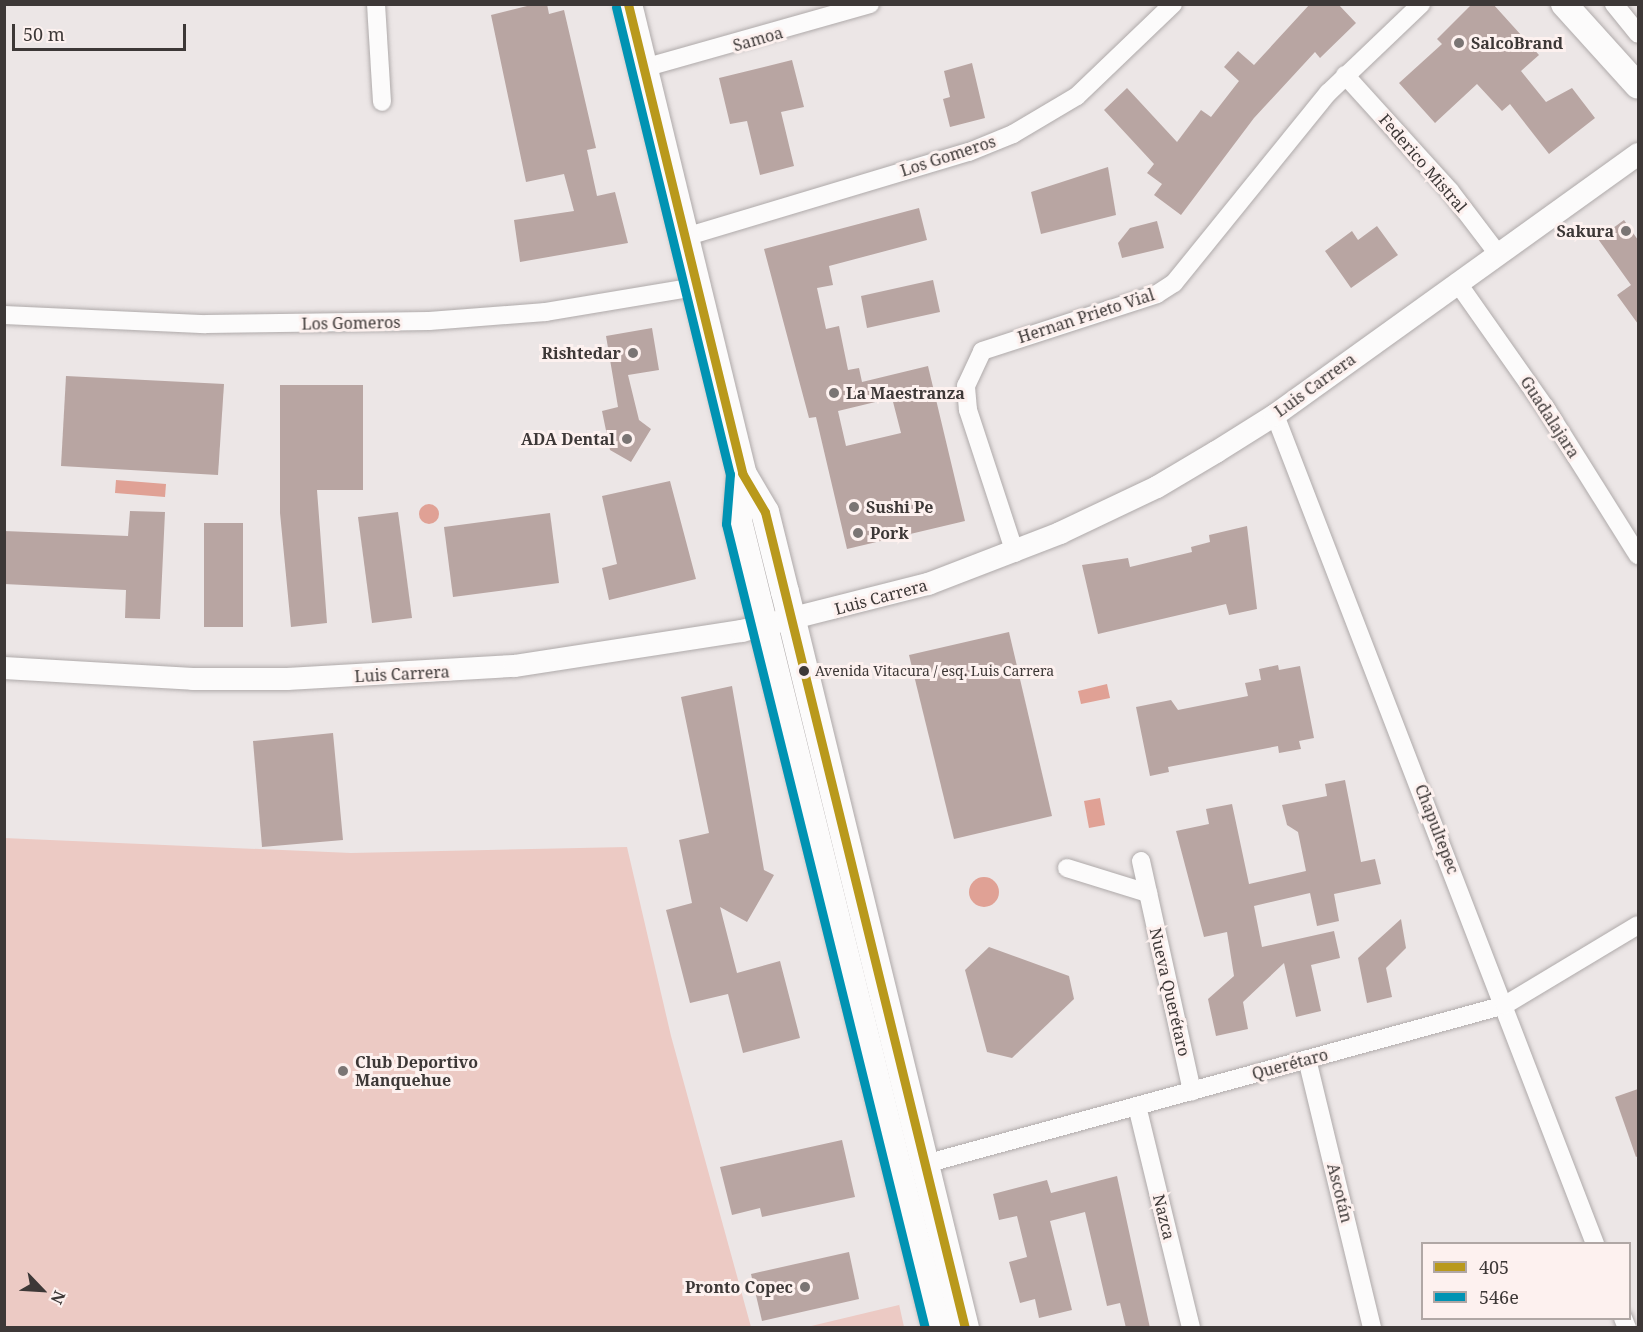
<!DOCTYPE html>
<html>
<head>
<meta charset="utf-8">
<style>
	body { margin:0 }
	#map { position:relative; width:1643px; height:1332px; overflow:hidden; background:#ece6e6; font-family:"Noto Serif",serif }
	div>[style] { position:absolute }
	.green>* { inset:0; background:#eccac4 }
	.water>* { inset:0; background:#e0a195 }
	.round { border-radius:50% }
	.building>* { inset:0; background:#b8a5a2 }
	.roads { filter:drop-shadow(0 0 2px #afaaaa) drop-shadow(0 0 2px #afaaaa) }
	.minor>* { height:18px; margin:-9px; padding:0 9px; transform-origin:9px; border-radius:9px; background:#fcfbfb }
	.tertiary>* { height:22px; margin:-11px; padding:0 11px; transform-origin:11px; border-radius:11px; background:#fcfbfb }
	.secondary>* { height:26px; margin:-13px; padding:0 13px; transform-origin:13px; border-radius:13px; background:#fcfbfb }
	.primary>* { height:28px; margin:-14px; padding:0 14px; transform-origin:14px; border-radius:14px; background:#fcfbfb }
	.bus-1>* { height:9px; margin:-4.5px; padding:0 4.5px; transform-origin:4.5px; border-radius:4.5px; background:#b9991c }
	.bus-2>* { height:9px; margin:-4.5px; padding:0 4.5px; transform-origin:4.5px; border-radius:4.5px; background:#0093b3 }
	.dots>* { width:16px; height:16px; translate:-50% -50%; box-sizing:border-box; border:3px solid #fdf1ef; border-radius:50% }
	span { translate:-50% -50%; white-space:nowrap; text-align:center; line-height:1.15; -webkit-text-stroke:6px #fdf1ef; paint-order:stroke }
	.bus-label { font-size:14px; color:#3d3837 }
	.left { translate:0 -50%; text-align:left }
	.street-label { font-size:16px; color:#3d3837 }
	.poi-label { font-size:16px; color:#3d3837; font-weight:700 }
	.right { translate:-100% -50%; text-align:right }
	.frame { position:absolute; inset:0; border:6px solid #3d3837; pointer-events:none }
	.legend { position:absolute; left:1421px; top:1242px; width:210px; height:78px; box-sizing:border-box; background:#fdf1ef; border:2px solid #b0a7a5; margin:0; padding:8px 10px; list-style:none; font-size:18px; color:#3d3837 }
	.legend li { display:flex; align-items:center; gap:12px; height:30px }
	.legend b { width:30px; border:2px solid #b0a7a5 }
	.north { position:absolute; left:12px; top:1260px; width:60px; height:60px; -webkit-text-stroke:4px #fdf1ef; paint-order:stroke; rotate:115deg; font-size:16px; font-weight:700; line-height:24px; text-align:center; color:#3d3837 }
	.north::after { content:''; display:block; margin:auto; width:21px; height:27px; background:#3d3837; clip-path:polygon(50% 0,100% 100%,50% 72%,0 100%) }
	.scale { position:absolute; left:12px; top:24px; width:174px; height:27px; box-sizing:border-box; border:3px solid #3d3837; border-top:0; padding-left:8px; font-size:18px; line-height:21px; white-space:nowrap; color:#3d3837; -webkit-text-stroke:4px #fdf1ef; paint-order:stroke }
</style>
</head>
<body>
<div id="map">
	<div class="green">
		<i style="clip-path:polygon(4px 838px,351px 853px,627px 847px,671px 1036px,751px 1327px,5px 1327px)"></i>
		<i style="clip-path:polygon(899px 1304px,904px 1327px,807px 1327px,899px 1305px)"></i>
	</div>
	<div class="water">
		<i style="clip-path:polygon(116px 480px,166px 484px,165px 497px,115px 493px)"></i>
		<i class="round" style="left:419px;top:504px;width:20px;height:20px"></i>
		<i style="clip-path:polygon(1107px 684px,1110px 698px,1081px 704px,1078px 691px)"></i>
		<i style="clip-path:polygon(1100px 798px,1105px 825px,1089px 828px,1084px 801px)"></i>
		<i class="round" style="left:969px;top:877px;width:30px;height:30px"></i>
	</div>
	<div class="building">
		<i style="clip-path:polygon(535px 4px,547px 4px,549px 14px,564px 10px,596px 148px,587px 150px,597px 196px,615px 192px,628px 243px,520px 262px,514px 220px,574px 211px,564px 174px,526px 182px,491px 15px)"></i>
		<i style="clip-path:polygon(1310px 4px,1338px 4px,1356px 23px,1320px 58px,1315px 52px,1254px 118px,1181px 215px,1154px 195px,1162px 184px,1147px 173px,1154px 164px,1104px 110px,1127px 88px,1177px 142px,1201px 110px,1211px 117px,1239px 81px,1224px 67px,1238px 51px,1254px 65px)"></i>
		<i style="clip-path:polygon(1472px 4px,1493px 4px,1539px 55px,1521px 71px,1546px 102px,1572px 88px,1595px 118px,1549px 154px,1510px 104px,1502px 111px,1477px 84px,1435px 123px,1399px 83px,1442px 44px,1437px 39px)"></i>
		<i style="clip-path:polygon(792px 60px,804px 107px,781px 112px,794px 166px,760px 175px,747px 121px,730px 124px,719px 78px)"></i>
		<i style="clip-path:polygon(972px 63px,985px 118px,950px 127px,943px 99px,950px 97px,944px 71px)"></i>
		<i style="clip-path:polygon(1108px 167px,1116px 215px,1041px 234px,1031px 192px)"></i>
		<i style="clip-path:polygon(evenodd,919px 208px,927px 240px,829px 266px,833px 285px,817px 288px,826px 329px,839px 326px,848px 370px,859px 368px,862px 382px,928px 366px,965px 521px,847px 549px,816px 417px,809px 418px,764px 249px,919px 208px,892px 398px,901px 433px,846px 446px,838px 411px,892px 398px)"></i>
		<i style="clip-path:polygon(1624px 220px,1638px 240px,1638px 324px,1617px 295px,1631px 285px,1598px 239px)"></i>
		<i style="clip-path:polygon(1157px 221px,1164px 248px,1122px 258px,1118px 243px,1130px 228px)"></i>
		<i style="clip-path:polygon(1377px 226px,1398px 255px,1351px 288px,1325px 251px,1352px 231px,1358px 240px)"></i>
		<i style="clip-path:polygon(933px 280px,940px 312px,867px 328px,861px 296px)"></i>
		<i style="clip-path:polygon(652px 328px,659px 370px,628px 375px,639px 420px,651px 429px,631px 462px,610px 450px,602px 411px,618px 407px,606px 336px)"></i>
		<i style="clip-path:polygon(66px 376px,224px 384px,218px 475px,61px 466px)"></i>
		<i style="clip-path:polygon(280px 385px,363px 385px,363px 490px,317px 490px,327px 623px,291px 627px,280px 513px)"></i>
		<i style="clip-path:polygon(670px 481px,696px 579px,609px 600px,602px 568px,617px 564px,602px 496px)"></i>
		<i style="clip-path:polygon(130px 511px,165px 512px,160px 619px,125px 618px,126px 590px,4px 584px,4px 531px,128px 536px)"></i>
		<i style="clip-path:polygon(398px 512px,412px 618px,372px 623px,358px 517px)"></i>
		<i style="clip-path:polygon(550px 513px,559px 583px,453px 597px,444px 527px)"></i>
		<i style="clip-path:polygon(204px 523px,243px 523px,243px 627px,204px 627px)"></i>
		<i style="clip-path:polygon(1247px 526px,1257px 609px,1229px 615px,1226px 604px,1098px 634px,1082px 565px,1128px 558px,1130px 567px,1192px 552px,1191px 547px,1210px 542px,1209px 535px)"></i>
		<i style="clip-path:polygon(1009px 632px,1052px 816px,954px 839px,909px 655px)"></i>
		<i style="clip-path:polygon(1278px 665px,1279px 670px,1300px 666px,1314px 738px,1299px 741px,1301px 749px,1279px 753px,1278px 746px,1168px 767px,1169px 772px,1150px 776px,1136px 707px,1171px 700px,1178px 710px,1248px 696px,1245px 683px,1261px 680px,1259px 669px)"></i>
		<i style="clip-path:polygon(732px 686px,764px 870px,774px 875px,747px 922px,720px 907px,737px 973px,780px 961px,800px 1038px,743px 1053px,728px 994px,690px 1003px,666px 910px,692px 903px,679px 840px,709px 833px,681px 697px)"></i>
		<i style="clip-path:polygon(333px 733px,343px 840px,262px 847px,253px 741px)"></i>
		<i style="clip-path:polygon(1345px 780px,1361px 862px,1375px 859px,1381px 884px,1334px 894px,1339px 921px,1317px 926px,1310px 893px,1254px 906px,1262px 947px,1334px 931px,1340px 958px,1311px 965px,1321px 1011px,1296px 1017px,1284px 963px,1243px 1002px,1248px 1029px,1216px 1036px,1208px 999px,1234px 976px,1227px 932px,1204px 937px,1176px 831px,1209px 824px,1206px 809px,1232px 804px,1249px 884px,1306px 871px,1298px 832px,1287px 825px,1282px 805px,1327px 796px,1325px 784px)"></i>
		<i style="clip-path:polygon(1401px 919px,1406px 948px,1386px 968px,1392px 997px,1367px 1003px,1358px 958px)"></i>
		<i style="clip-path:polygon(989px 947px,1069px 976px,1074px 999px,1012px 1058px,987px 1052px,965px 970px)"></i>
		<i style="clip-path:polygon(1638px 1089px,1638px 1156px,1636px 1157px,1615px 1097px)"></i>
		<i style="clip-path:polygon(842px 1140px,855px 1197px,762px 1217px,760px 1208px,732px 1215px,720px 1167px)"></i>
		<i style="clip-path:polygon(1117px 1176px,1150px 1328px,1126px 1328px,1120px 1303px,1107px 1306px,1085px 1212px,1050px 1221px,1072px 1310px,1039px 1318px,1035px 1299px,1020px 1303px,1009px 1262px,1027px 1257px,1017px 1216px,999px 1220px,993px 1194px,1047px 1180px,1051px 1193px)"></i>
		<i style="clip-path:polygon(849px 1252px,859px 1299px,762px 1321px,751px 1274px)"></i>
	</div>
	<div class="roads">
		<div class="minor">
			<i style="left:376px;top:4px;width:98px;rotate:86.5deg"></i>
			<i style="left:1614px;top:4px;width:38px;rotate:51deg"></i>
			<i style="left:644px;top:68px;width:235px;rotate:-15.8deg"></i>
			<i style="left:1345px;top:75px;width:156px;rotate:47.8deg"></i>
			<i style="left:1450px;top:191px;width:79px;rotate:52.7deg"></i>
			<i style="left:685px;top:237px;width:296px;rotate:-16.7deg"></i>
			<i style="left:969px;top:152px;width:48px;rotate:-22.2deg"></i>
			<i style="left:1013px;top:134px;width:74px;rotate:-30.7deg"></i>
			<i style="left:1077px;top:96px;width:133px;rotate:-43.8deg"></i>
			<i style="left:1457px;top:282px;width:153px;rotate:54.9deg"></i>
			<i style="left:1545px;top:407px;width:175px;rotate:57.9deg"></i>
			<i style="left:4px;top:315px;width:202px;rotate:2.6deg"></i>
			<i style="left:206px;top:324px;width:223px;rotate:-0.8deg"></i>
			<i style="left:429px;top:321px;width:117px;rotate:-4.4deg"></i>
			<i style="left:546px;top:312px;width:152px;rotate:-9.5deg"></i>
			<i style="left:1275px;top:415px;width:889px;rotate:68.89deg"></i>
			<i style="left:1015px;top:553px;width:151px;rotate:-108.2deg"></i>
			<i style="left:968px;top:410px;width:24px;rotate:-95deg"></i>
			<i style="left:966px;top:386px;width:38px;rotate:-65deg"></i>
			<i style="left:982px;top:351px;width:184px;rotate:-18deg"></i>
			<i style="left:1157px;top:294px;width:20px;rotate:-33deg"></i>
			<i style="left:1174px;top:283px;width:245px;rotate:-51deg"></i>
			<i style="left:1328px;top:93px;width:129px;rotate:-43.7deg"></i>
			<i style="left:1141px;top:861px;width:236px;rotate:77.5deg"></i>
			<i style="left:1067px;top:868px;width:85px;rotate:17.2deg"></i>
			<i style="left:1307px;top:1059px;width:277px;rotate:76.4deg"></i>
			<i style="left:1137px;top:1106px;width:228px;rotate:76.3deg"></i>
			<i style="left:925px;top:1164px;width:601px;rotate:-15.33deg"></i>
			<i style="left:1505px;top:1005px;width:155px;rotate:-31deg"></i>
			<i style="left:1623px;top:1318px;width:11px;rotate:68deg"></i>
		</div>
		<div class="tertiary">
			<i style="left:4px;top:668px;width:189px;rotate:3.3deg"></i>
			<i style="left:193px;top:679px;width:94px"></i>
			<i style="left:287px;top:679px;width:228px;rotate:-3.3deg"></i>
			<i style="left:515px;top:666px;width:230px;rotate:-8.8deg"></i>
			<i style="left:742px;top:631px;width:192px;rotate:-14.2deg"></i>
			<i style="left:928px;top:584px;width:142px;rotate:-21.1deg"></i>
			<i style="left:1060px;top:533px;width:107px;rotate:-25.4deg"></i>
			<i style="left:1157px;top:487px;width:69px;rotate:-30.7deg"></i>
			<i style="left:1216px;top:452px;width:70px;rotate:-32.1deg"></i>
			<i style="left:1275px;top:415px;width:447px;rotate:-35.7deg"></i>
		</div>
		<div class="secondary">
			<i style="left:1564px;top:4px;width:110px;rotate:47.9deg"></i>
		</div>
		<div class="primary">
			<i style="left:628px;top:4px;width:483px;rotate:76.3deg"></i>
			<i style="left:742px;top:473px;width:45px;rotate:59.5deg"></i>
			<i style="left:765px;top:512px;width:82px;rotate:76deg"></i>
			<i style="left:785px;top:592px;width:758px;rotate:76.26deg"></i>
			<i style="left:742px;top:473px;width:48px;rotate:94.8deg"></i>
			<i style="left:738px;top:521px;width:831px;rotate:76.15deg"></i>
		</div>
	</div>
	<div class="bus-1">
		<i style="left:628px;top:4px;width:483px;rotate:76.3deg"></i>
		<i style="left:742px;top:473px;width:45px;rotate:59.5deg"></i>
		<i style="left:765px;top:512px;width:840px;rotate:76.23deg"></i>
	</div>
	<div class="bus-2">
		<i style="left:616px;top:7px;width:481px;rotate:76.3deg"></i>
		<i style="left:730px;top:474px;width:50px;rotate:94.6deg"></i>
		<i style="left:726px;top:524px;width:828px;rotate:76.1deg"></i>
	</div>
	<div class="dots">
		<i style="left:1459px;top:43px;background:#7a7574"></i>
		<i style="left:1626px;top:231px;background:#7a7574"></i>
		<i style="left:633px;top:353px;background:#7a7574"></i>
		<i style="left:834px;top:393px;background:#7a7574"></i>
		<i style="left:627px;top:439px;background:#7a7574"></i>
		<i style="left:854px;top:507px;background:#7a7574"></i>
		<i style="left:858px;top:533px;background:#7a7574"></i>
		<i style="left:804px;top:671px;background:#3d3837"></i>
		<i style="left:343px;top:1071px;background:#7a7574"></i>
		<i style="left:805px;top:1287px;background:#7a7574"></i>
	</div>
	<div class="bus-label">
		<span class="left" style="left:815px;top:671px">Avenida Vitacura / esq. Luis Carrera</span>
	</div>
	<div class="street-label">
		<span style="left:758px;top:39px;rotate:-16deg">Samoa</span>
		<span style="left:948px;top:156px;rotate:-18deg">Los Gomeros</span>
		<span style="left:1423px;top:163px;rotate:49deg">Federico Mistral</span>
		<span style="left:1086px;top:316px;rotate:-18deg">Hernan Prieto Vial</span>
		<span style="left:351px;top:323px;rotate:-1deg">Los Gomeros</span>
		<span style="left:1315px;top:385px;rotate:-36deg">Luis Carrera</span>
		<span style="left:1550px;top:417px;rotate:57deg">Guadalajara</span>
		<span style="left:881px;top:597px;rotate:-15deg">Luis Carrera</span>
		<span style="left:402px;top:674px;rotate:-3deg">Luis Carrera</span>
		<span style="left:1437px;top:829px;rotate:69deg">Chapultepec</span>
		<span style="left:1170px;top:992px;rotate:77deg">Nueva Querétaro</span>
		<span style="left:1290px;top:1064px;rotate:-15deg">Querétaro</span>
		<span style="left:1340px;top:1193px;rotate:76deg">Ascotán</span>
		<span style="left:1164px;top:1217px;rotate:76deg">Nazca</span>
	</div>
	<div class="poi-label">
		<span class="left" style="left:1471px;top:43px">SalcoBrand</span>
		<span class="right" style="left:1614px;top:231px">Sakura</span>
		<span class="right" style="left:621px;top:353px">Rishtedar</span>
		<span class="left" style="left:846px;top:393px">La Maestranza</span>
		<span class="right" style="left:615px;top:439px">ADA Dental</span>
		<span class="left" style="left:866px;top:507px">Sushi Pe</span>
		<span class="left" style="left:870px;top:533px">Pork</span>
		<span class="left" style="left:355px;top:1071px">Club Deportivo<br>Manquehue</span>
		<span class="right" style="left:793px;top:1287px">Pronto Copec</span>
	</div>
	<div class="frame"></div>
	<ul class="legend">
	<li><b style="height:8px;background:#b9991c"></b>405</li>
	<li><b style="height:8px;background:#0093b3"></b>546e</li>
	</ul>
	<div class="north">N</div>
	<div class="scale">50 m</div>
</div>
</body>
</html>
